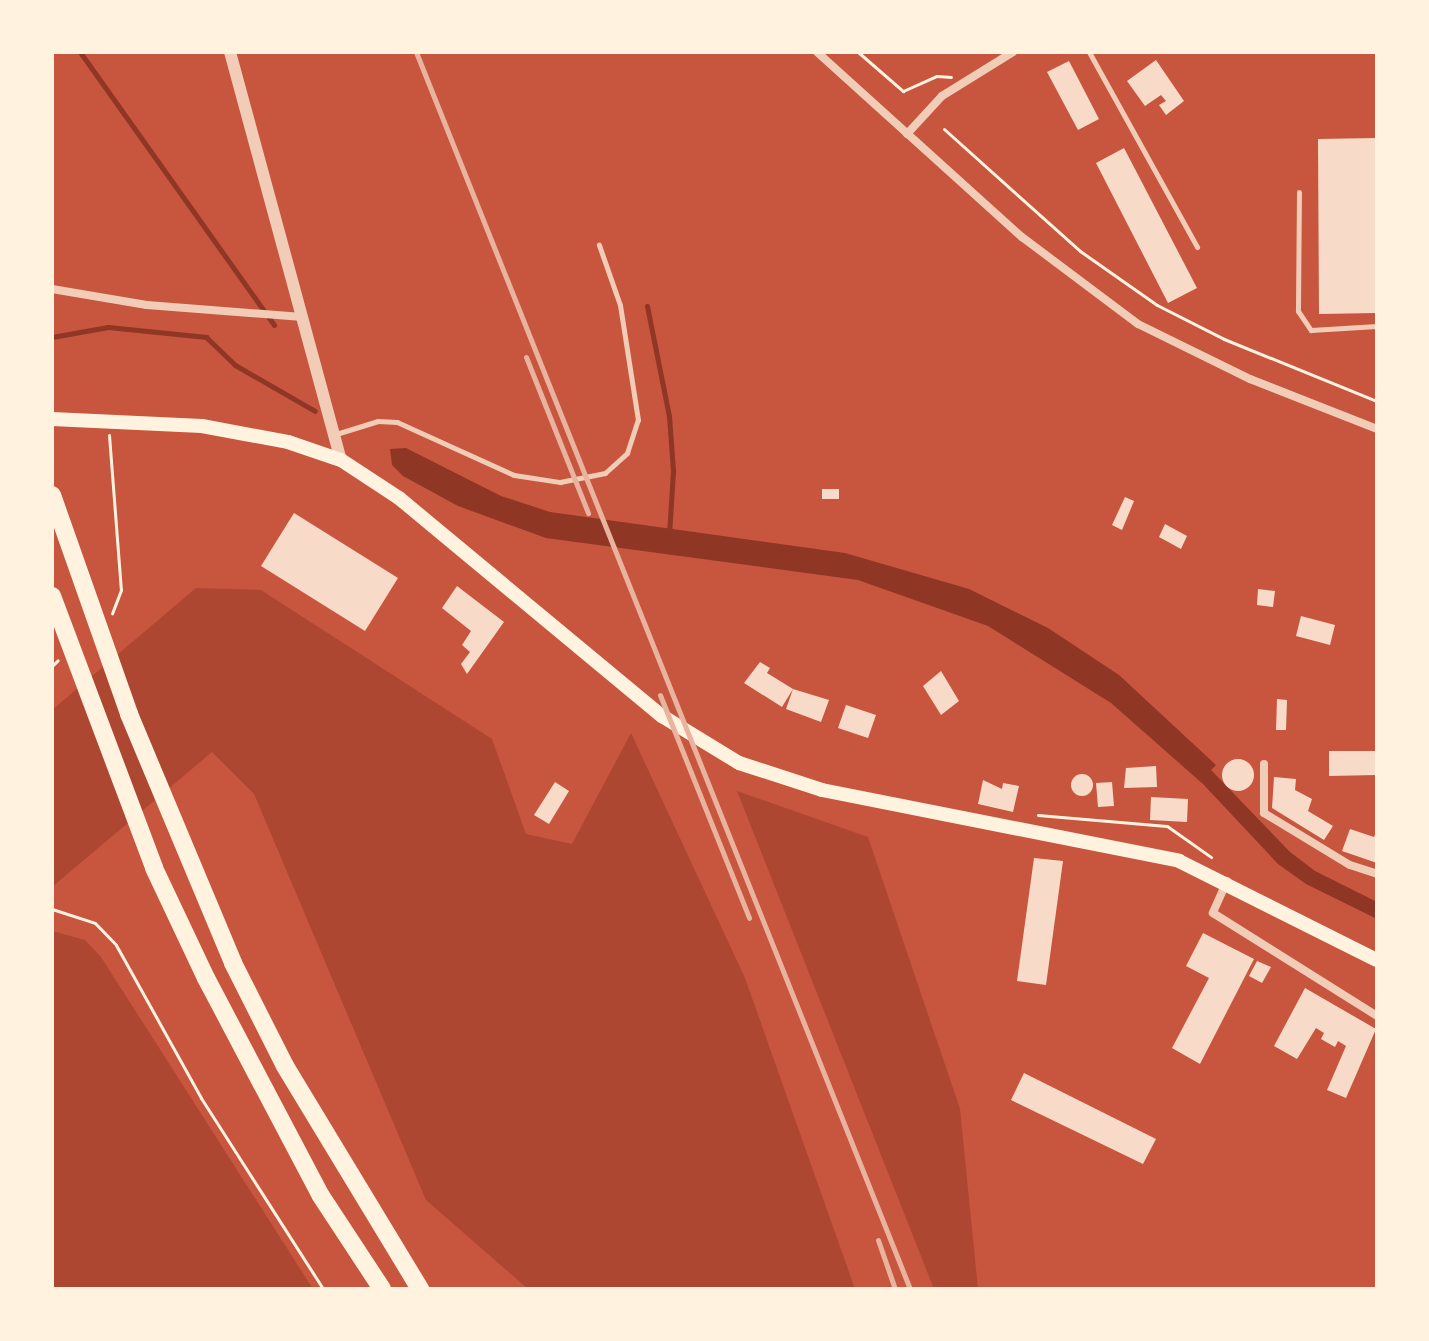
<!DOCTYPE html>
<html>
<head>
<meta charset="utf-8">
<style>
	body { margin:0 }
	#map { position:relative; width:1429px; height:1341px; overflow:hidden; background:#c8553d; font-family:Lato,sans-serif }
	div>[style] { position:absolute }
	.green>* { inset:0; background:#ae4732 }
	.water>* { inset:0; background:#8f3625 }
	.stream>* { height:5px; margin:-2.5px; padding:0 2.5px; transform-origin:2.5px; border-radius:2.5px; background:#8f3625 }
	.building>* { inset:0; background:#f7dbc8 }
	.round { border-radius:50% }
	.path>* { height:3px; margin:-1.5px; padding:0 1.5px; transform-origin:1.5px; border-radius:1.5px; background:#fff3e0 }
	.service>* { height:5px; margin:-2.5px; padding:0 2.5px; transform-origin:2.5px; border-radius:2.5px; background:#f1ccb7 }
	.minor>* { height:8px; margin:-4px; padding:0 4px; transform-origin:4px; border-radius:4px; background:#f1ccb7 }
	.tertiary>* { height:12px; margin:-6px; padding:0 6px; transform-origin:6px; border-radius:6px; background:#f1ccb7 }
	.secondary>* { height:14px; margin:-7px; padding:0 7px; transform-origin:7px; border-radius:7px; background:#fff3e0 }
	.motorway>* { height:18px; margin:-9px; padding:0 9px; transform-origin:9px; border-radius:9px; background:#fff3e0 }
	.rail>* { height:5px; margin:-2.5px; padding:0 2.5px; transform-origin:2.5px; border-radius:2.5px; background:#e9b49f }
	span { translate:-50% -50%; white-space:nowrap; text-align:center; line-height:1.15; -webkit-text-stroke:6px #fff3e0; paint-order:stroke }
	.frame { position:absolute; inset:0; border:54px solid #fff3e0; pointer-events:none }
</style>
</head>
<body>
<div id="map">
	<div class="green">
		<i style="clip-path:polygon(196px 588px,261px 590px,492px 739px,526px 834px,572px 844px,631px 733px,745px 978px,855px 1289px,528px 1289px,426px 1200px,254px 794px,212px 752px,52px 887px,52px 710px)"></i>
		<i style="clip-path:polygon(737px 791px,868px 837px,960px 1109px,978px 1289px,934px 1289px)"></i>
		<i style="clip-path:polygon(52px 931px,85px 940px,101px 957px,313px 1289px,52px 1289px)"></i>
	</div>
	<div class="water">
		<i style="clip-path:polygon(406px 448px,501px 496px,550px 512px,845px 553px,969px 589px,1048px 628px,1119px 675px,1216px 765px,1211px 770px,1290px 852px,1315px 871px,1377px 902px,1377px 919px,1306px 884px,1278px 864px,1203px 784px,1111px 703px,988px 626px,858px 580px,546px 538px,458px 506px,403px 476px,392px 465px,390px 449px)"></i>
	</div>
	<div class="stream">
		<i style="left:80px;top:52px;width:335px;rotate:54.6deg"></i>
		<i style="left:647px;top:306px;width:112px;rotate:78.7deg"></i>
		<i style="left:669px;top:416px;width:55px;rotate:85.8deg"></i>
		<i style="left:673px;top:471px;width:64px;rotate:93.6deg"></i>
		<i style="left:52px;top:337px;width:57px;rotate:-10.1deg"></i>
		<i style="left:108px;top:327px;width:99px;rotate:5.8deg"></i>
		<i style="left:206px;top:337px;width:40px;rotate:44deg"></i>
		<i style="left:235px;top:365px;width:92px;rotate:29.9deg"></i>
	</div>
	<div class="building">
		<i style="clip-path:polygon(1156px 60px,1184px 101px,1166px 115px,1159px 105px,1166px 101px,1161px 95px,1145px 106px,1127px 81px)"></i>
		<i style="clip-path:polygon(1069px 61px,1099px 119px,1078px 130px,1047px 72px)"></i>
		<i style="clip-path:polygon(1377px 138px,1377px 313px,1319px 314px,1318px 139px)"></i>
		<i style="clip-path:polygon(1124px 148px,1197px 288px,1168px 303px,1096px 163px)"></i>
		<i style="clip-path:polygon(822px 489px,839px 489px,839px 499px,822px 499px)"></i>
		<i style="clip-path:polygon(1125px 497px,1134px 501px,1122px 530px,1112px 525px)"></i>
		<i style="clip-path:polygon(294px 513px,398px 578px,365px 631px,261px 566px)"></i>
		<i style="clip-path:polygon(1165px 524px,1187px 536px,1181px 549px,1159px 537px)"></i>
		<i style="clip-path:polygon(457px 586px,504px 622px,467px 674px,461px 664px,470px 652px,462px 645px,471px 631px,442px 608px)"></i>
		<i style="clip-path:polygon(1258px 589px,1275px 591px,1273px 607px,1257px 605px)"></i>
		<i style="clip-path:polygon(1301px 616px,1335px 625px,1330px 645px,1296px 636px)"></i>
		<i style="clip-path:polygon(760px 662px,770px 668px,767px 673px,793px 689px,829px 700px,821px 722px,786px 709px,793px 689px,782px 707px,744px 683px)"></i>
		<i style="clip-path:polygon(941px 671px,959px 701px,941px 715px,923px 686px)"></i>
		<i style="clip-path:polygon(1277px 699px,1287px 700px,1286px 730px,1276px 730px)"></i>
		<i style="clip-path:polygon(846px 705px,876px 715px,868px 738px,838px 728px)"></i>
		<i style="clip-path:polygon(1329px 751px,1377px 751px,1377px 775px,1329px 776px)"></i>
		<i class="round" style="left:1222px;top:759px;width:32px;height:32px"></i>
		<i style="clip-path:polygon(1156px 766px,1157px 787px,1124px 788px,1126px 768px)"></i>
		<i class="round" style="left:1071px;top:774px;width:22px;height:22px"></i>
		<i style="clip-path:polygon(1274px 777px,1296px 779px,1295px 790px,1312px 799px,1308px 811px,1333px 826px,1324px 840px,1272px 808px)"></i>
		<i style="clip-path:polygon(983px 780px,1002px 789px,1003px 783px,1019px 786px,1013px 812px,978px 804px)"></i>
		<i style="clip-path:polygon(555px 782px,569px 791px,549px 824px,534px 815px)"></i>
		<i style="clip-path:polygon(1112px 782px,1114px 806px,1098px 807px,1096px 783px)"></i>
		<i style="clip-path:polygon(1151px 797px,1188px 799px,1187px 822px,1150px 820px)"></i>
		<i style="clip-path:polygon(1350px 829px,1374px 837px,1377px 830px,1377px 863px,1342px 851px)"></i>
		<i style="clip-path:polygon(1034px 858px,1063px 861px,1046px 985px,1017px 981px)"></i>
		<i style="clip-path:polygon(1203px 933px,1254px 959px,1200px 1064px,1172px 1048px,1209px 978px,1186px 966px)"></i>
		<i style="clip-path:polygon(1257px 961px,1271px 967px,1262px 983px,1249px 976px)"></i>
		<i style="clip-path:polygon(1305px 988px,1376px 1029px,1346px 1098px,1327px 1090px,1346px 1046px,1338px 1041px,1335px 1047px,1321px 1039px,1324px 1033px,1316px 1028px,1297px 1059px,1274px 1046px)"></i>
		<i style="clip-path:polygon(1024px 1073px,1156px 1139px,1143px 1164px,1011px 1100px)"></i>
	</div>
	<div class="path">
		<i style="left:858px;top:52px;width:60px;rotate:40.9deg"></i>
		<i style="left:903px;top:91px;width:37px;rotate:-24deg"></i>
		<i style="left:937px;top:76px;width:14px;rotate:4deg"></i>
		<i style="left:944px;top:129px;width:183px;rotate:41.9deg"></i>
		<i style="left:1080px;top:251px;width:94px;rotate:35deg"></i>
		<i style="left:1157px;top:305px;width:75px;rotate:26.9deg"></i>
		<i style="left:1224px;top:339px;width:165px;rotate:22.1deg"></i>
		<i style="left:109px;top:435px;width:155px;rotate:85.6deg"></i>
		<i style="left:121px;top:590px;width:25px;rotate:111deg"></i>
		<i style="left:52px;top:666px;width:8px;rotate:-45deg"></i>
		<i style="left:1038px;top:815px;width:129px;rotate:4.9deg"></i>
		<i style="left:1167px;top:826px;width:54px;rotate:35.2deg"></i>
		<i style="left:52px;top:909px;width:45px;rotate:18deg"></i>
		<i style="left:95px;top:923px;width:30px;rotate:46deg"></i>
		<i style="left:116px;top:945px;width:175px;rotate:60.9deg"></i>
		<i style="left:201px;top:1098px;width:227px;rotate:57.4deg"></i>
	</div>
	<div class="service">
		<i style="left:1089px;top:52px;width:223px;rotate:61deg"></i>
		<i style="left:1299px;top:192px;width:119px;rotate:90.5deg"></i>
		<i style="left:1298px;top:311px;width:23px;rotate:56deg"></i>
		<i style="left:1311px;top:330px;width:66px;rotate:-3.5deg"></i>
		<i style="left:336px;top:434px;width:44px;rotate:-17.2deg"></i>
		<i style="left:378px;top:421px;width:19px;rotate:3deg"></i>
		<i style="left:397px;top:422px;width:128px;rotate:24.4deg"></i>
		<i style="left:514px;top:475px;width:47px;rotate:8.7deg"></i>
		<i style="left:560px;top:482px;width:46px;rotate:-11.3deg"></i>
		<i style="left:605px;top:473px;width:30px;rotate:-42deg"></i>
		<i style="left:627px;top:453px;width:35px;rotate:-72deg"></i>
		<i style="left:638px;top:420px;width:116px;rotate:-98.9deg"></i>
		<i style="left:620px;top:305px;width:64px;rotate:-109.3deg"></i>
	</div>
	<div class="minor">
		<i style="left:817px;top:52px;width:276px;rotate:42.1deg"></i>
		<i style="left:1022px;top:237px;width:145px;rotate:36.9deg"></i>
		<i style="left:1138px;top:324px;width:125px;rotate:26.2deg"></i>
		<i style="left:1250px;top:379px;width:136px;rotate:21.5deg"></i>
		<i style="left:907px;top:134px;width:52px;rotate:-47.4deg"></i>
		<i style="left:942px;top:96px;width:84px;rotate:-31.8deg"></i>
		<i style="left:52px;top:289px;width:96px;rotate:9.6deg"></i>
		<i style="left:147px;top:305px;width:156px;rotate:4.4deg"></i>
		<i style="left:1264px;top:764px;width:49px;rotate:90deg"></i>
		<i style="left:1264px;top:813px;width:100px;rotate:31.2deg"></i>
		<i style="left:1350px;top:865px;width:28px;rotate:18deg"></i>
		<i style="left:1227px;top:881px;width:35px;rotate:114deg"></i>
		<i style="left:1213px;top:913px;width:194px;rotate:32.1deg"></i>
	</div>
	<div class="tertiary">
		<i style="left:230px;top:52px;width:423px;rotate:74.8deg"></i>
	</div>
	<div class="secondary">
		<i style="left:52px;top:419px;width:150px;rotate:2.7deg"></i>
		<i style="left:202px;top:426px;width:87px;rotate:10.5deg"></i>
		<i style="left:288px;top:442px;width:56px;rotate:18.8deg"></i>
		<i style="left:341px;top:460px;width:69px;rotate:33.2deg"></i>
		<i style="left:399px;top:498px;width:342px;rotate:39.7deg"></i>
		<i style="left:662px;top:716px;width:90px;rotate:31.4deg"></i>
		<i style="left:739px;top:763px;width:87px;rotate:18deg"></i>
		<i style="left:822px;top:790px;width:364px;rotate:11.2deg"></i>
		<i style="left:1179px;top:861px;width:221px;rotate:26.6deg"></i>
	</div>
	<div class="motorway">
		<i style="left:52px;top:495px;width:232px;rotate:70.6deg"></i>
		<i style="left:129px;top:714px;width:270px;rotate:67.3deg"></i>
		<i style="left:233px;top:963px;width:115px;rotate:63.2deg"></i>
		<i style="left:285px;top:1066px;width:261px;rotate:58.8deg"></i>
		<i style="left:52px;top:596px;width:290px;rotate:69.4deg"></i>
		<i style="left:154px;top:868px;width:122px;rotate:64.7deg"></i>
		<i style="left:206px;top:978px;width:246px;rotate:62.2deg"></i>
		<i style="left:321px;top:1196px;width:111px;rotate:56.7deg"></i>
	</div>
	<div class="rail">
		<i style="left:416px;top:52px;width:1332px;rotate:68.23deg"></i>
		<i style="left:526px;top:357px;width:168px;rotate:68.3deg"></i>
		<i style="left:660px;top:695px;width:240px;rotate:68.2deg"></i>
		<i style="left:878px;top:1240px;width:52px;rotate:70.9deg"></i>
	</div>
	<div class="frame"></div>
</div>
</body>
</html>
